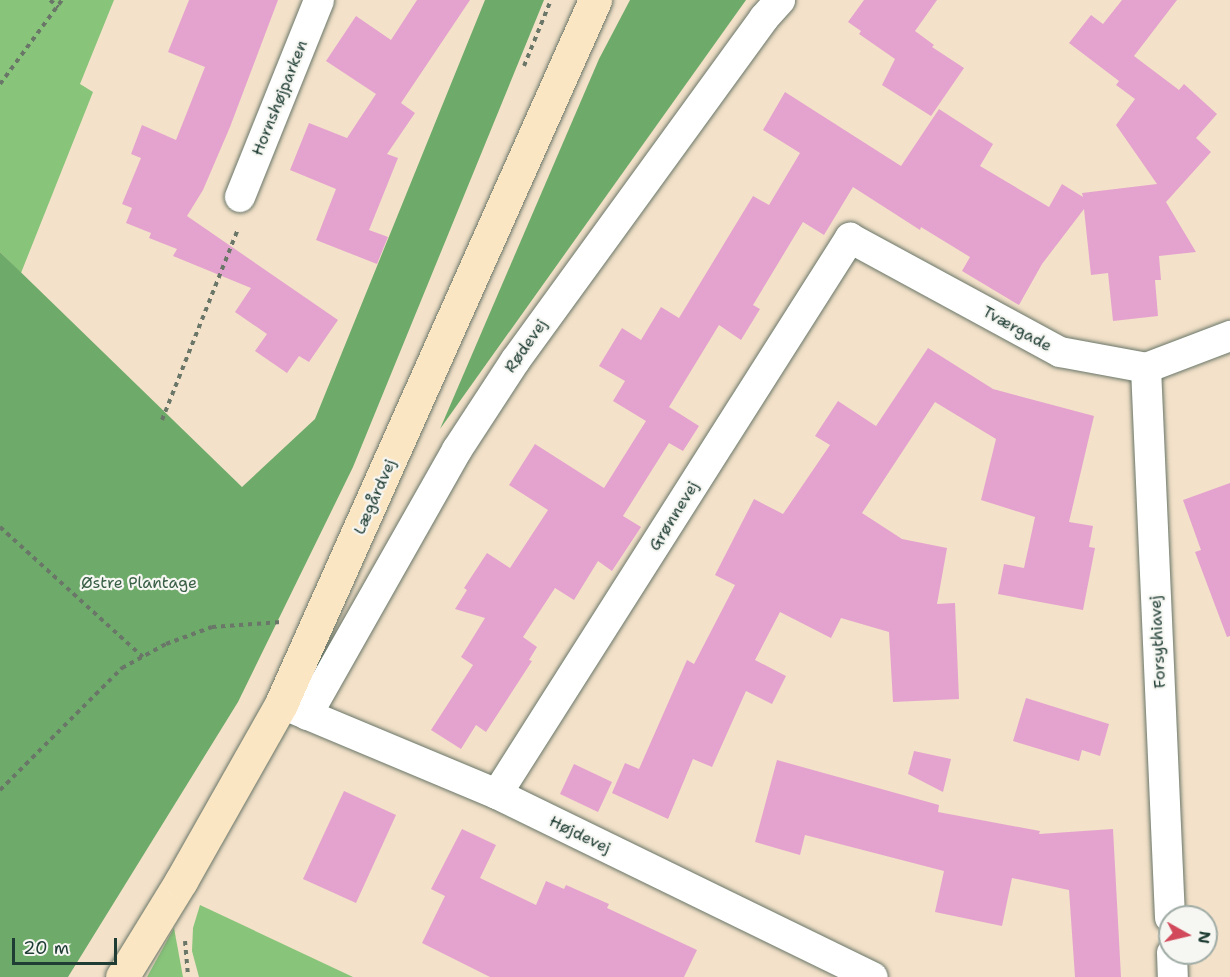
<!DOCTYPE html>
<html>
<head>
<meta charset="utf-8">
<style>
	body { margin:0 }
	#map { position:relative; width:1230px; height:977px; overflow:hidden; background:#f3e1c9; font-family:"Shantell Sans",sans-serif }
	div>[style] { position:absolute }
	.green>* { inset:0; background:#88c47a }
	.forest>* { inset:0; background:#6eaa6a }
	.building>* { inset:0; background:#e4a3ce }
	.path>* { height:4px; margin-top:-2px; transform-origin:0; background:repeating-linear-gradient(90deg,#697668 0 4.5px,transparent 0 9px) }
	.roads { filter:drop-shadow(0 0 2px #697668) drop-shadow(0 0 2px #697668) }
	.street>* { height:30px; margin:-15px; padding:0 15px; transform-origin:15px; border-radius:15px; background:#fff }
	.secondary>* { height:33px; margin:-16.5px; padding:0 16.5px; transform-origin:16.5px; border-radius:16.5px; background:#fbe6c4 }
	span { translate:-50% -50%; white-space:nowrap; text-align:center; line-height:1.15; -webkit-text-stroke:4.5px #f6f6f2; paint-order:stroke }
	.street-label { font-size:16px; color:#1f3d34 }
	.park-label { font-size:16px; color:#395f46 }
	.north { position:absolute; left:1158px; top:905px; width:60px; height:60px; box-sizing:border-box; background:#f6f6f2; border:2px solid #a0aca6; border-radius:50%; rotate:98deg; font-size:16px; font-weight:700; line-height:24px; text-align:center; color:#1f3d34 }
	.north::after { content:''; display:block; margin:auto; width:21px; height:27px; background:#d1495b; clip-path:polygon(50% 0,100% 100%,50% 72%,0 100%) }
	.scale { position:absolute; left:12px; top:938px; width:105px; height:27px; box-sizing:border-box; border:3px solid #1f3d34; border-top:0; padding-left:8px; font-size:18px; line-height:21px; white-space:nowrap; color:#1f3d34; -webkit-text-stroke:4px #f6f6f2; paint-order:stroke }
</style>
</head>
<body>
<div id="map">
	<div class="green">
		<i style="clip-path:polygon(0 0,114px 0,80px 84px,93px 92px,21px 273px,0 252px)"></i>
		<i style="clip-path:polygon(200px 905px,353px 977px,199px 977px,192px 951px,193px 928px)"></i>
		<i style="clip-path:polygon(174px 928px,183px 977px,147px 977px)"></i>
	</div>
	<div class="forest">
		<i style="clip-path:polygon(485px 0,544px 0,353px 467px,238px 702px,68px 977px,0 977px,0 252px,242px 487px,315px 419px)"></i>
		<i style="clip-path:polygon(630px 0,746px 0,440px 429px,599px 59px)"></i>
	</div>
	<div class="building">
		<i style="clip-path:polygon(189px 0,278px 0,230px 127px,203px 190px,187px 216px,338px 320px,309px 362px,299px 356px,287px 373px,255px 351px,267px 334px,235px 312px,251px 288px,173px 256px,177px 249px,149px 238px,151px 233px,126px 223px,132px 208px,122px 204px,141px 158px,131px 154px,142px 125px,176px 140px,205px 67px,168px 52px)"></i>
		<i style="clip-path:polygon(417px 0,470px 0,401px 103px,415px 113px,387px 154px,398px 158px,369px 230px,388px 237px,377px 264px,316px 240px,336px 189px,290px 170px,309px 123px,347px 138px,376px 94px,326px 61px,356px 16px,391px 40px)"></i>
		<i style="clip-path:polygon(864px 0,937px 0,915px 31px,934px 45px,932px 47px,964px 68px,931px 116px,882px 85px,895px 59px,859px 34px,861px 31px,848px 22px)"></i>
		<i style="clip-path:polygon(1122px 0,1177px 0,1134px 56px,1179px 90px,1184px 84px,1217px 114px,1196px 138px,1211px 152px,1166px 202px,1196px 252px,1159px 256px,1161px 280px,1155px 280px,1158px 316px,1113px 321px,1108px 273px,1091px 275px,1084px 209px,1042px 264px,1019px 305px,962px 271px,970px 257px,921px 227px,920px 230px,853px 187px,824px 235px,803px 222px,753px 305px,760px 309px,741px 340px,719px 325px,669px 407px,699px 426px,683px 451px,669px 443px,623px 516px,641px 527px,612px 571px,598px 561px,574px 600px,555px 588px,523px 637px,537px 647px,529px 660px,532px 661px,486px 732px,476px 725px,461px 749px,431px 730px,473px 665px,461px 657px,485px 618px,455px 609px,467px 590px,464px 588px,487px 553px,510px 568px,548px 510px,509px 485px,535px 444px,604px 488px,646px 421px,613px 401px,625px 381px,599px 366px,622px 328px,641px 340px,661px 307px,679px 318px,753px 196px,769px 205px,800px 153px,763px 130px,785px 92px,901px 166px,939px 109px,993px 144px,980px 166px,1049px 207px,1062px 184px,1083px 197px,1082px 193px,1157px 184px,1116px 125px,1135px 99px,1116px 85px,1119px 81px,1069px 43px,1091px 15px,1103px 24px)"></i>
		<i style="clip-path:polygon(928px 348px,993px 389px,1094px 416px,1069px 522px,1093px 526px,1089px 547px,1095px 548px,1083px 610px,998px 594px,1004px 564px,1024px 568px,1035px 517px,981px 500px,996px 439px,935px 402px,862px 513px,902px 539px,947px 548px,937px 604px,955px 603px,959px 699px,893px 702px,889px 632px,841px 618px,831px 638px,780px 612px,755px 660px,786px 676px,772px 704px,746px 691px,712px 767px,693px 759px,668px 819px,612px 793px,625px 763px,639px 769px,687px 660px,694px 664px,735px 585px,715px 575px,754px 499px,783px 514px,830px 445px,815px 436px,838px 401px,876px 426px)"></i>
		<i style="clip-path:polygon(1230px 483px,1230px 636px,1227px 637px,1195px 552px,1201px 550px,1183px 500px)"></i>
		<i style="clip-path:polygon(1026px 698px,1109px 724px,1100px 756px,1082px 750px,1079px 761px,1013px 741px)"></i>
		<i style="clip-path:polygon(914px 751px,951px 759px,943px 792px,908px 774px)"></i>
		<i style="clip-path:polygon(777px 760px,939px 805px,938px 812px,1040px 831px,1039px 834px,1113px 829px,1121px 977px,1075px 977px,1069px 890px,1012px 878px,1002px 926px,935px 912px,944px 871px,805px 835px,800px 855px,755px 842px)"></i>
		<i style="clip-path:polygon(574px 764px,612px 782px,598px 812px,560px 794px)"></i>
		<i style="clip-path:polygon(344px 791px,396px 815px,356px 903px,303px 879px)"></i>
		<i style="clip-path:polygon(462px 829px,496px 845px,480px 878px,536px 905px,546px 881px,564px 889px,566px 885px,609px 904px,607px 908px,697px 950px,684px 977px,490px 977px,422px 943px,445px 896px,431px 889px)"></i>
	</div>
	<div class="path">
		<i style="left:50px;top:0;width:11px;rotate:41deg"></i>
		<i style="left:524px;top:66px;width:71px;rotate:-67.8deg"></i>
		<i style="left:0;top:84px;width:104px;rotate:-53.6deg"></i>
		<i style="left:162px;top:420px;width:206px;rotate:-68.3deg"></i>
		<i style="left:0;top:527px;width:193px;rotate:42.3deg"></i>
		<i style="left:0;top:790px;width:173px;rotate:-45deg"></i>
		<i style="left:122px;top:668px;width:50px;rotate:-28.6deg"></i>
		<i style="left:166px;top:644px;width:49px;rotate:-20.3deg"></i>
		<i style="left:212px;top:627px;width:69px;rotate:-4.1deg"></i>
		<i style="left:185px;top:941px;width:36px;rotate:85deg"></i>
	</div>
	<div class="roads">
		<div class="street">
			<i style="left:240px;top:197px;width:212px;rotate:-68.1deg"></i>
			<i style="left:1146px;top:368px;width:550px;rotate:87.5deg"></i>
			<i style="left:289px;top:707px;width:225px;rotate:22.7deg"></i>
			<i style="left:497px;top:794px;width:418px;rotate:26deg"></i>
			<i style="left:307px;top:715px;width:305px;rotate:-60.5deg"></i>
			<i style="left:457px;top:450px;width:106px;rotate:-56.9deg"></i>
			<i style="left:515px;top:361px;width:424px;rotate:-54deg"></i>
			<i style="left:764px;top:18px;width:24px;rotate:-48deg"></i>
			<i style="left:497px;top:794px;width:659px;rotate:-57.59deg"></i>
			<i style="left:850px;top:238px;width:239px;rotate:28.5deg"></i>
			<i style="left:1060px;top:352px;width:87px;rotate:10.5deg"></i>
			<i style="left:1146px;top:368px;width:90px;rotate:-20.9deg"></i>
			<i style="left:1172px;top:953px;width:24px;rotate:88deg"></i>
		</div>
		<div class="secondary">
			<i style="left:122px;top:977px;width:113px;rotate:-58.4deg"></i>
			<i style="left:181px;top:881px;width:203px;rotate:-60.5deg"></i>
			<i style="left:281px;top:704px;width:771px;rotate:-65.96deg"></i>
		</div>
	</div>
	<div class="street-label">
		<span style="left:280px;top:98px;rotate:-68deg">Hornshøjparken</span>
		<span style="left:1017px;top:329px;rotate:29deg">Tværgade</span>
		<span style="left:526px;top:346px;rotate:-55deg">Rødevej</span>
		<span style="left:375px;top:497px;rotate:-66deg">Lægårdvej</span>
		<span style="left:674px;top:516px;rotate:-58deg">Grønnevej</span>
		<span style="left:1158px;top:642px;rotate:-93deg">Forsythiavej</span>
		<span style="left:580px;top:835px;rotate:26deg">Højdevej</span>
	</div>
	<div class="park-label">
		<span style="left:139px;top:583px">Østre Plantage</span>
	</div>
	<div class="north">N</div>
	<div class="scale">20 m</div>
</div>
</body>
</html>
